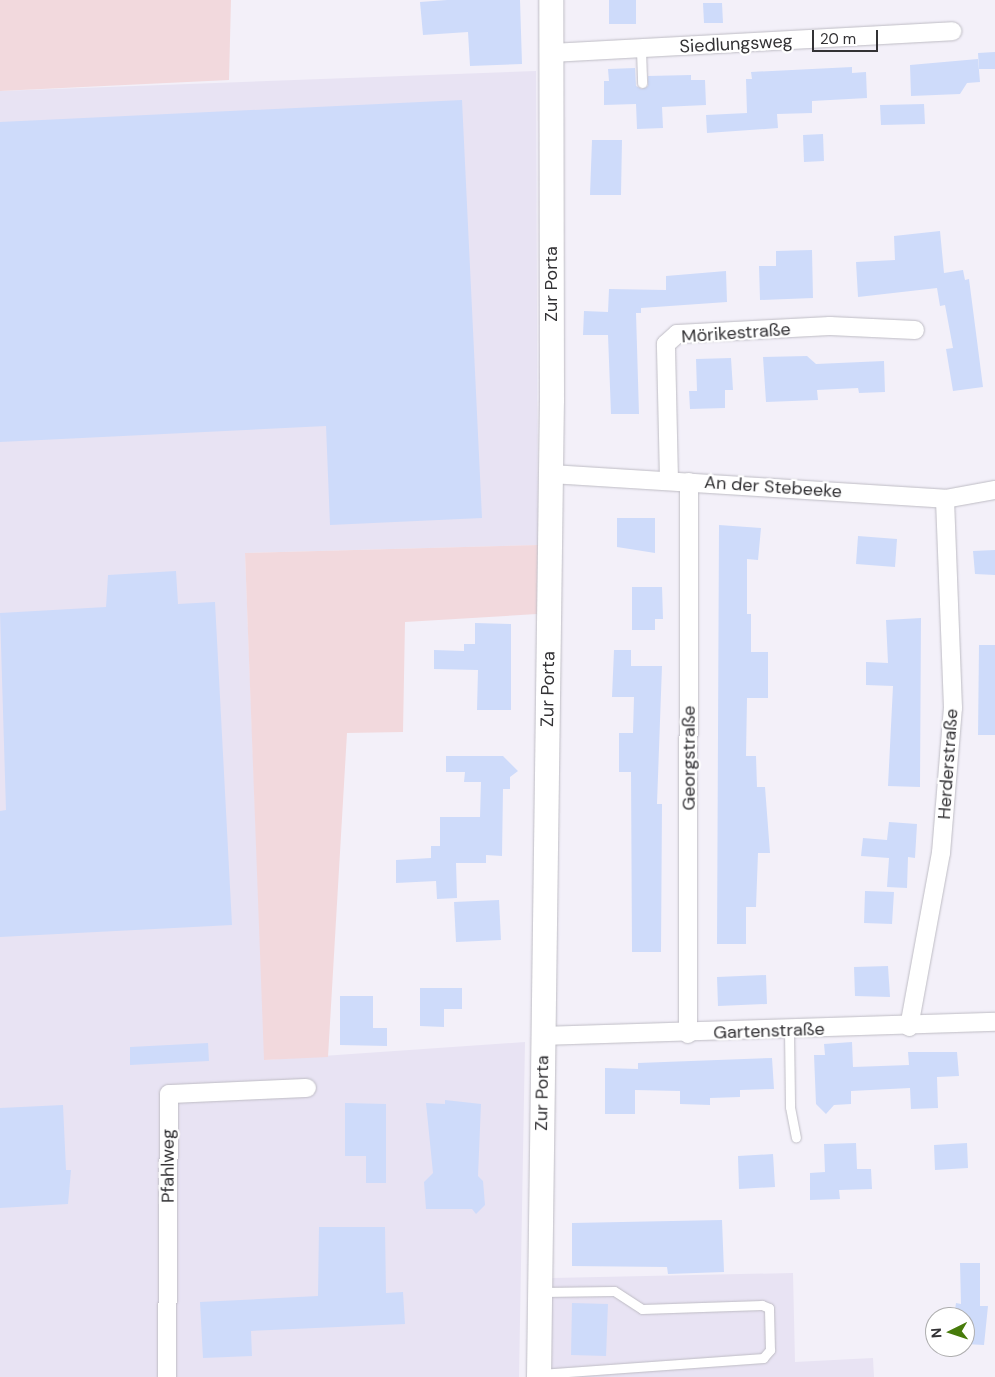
<!DOCTYPE html>
<html>
<head>
<meta charset="utf-8">
<style>
	body { margin:0 }
	#map { position:relative; width:995px; height:1377px; overflow:hidden; background:#f3f0f9; font-family:"DM Sans",sans-serif }
	div>[style] { position:absolute }
	.built>* { inset:0; background:#e8e3f3 }
	.green>* { inset:0; background:#f2d9dd }
	.building>* { inset:0; background:#cedbfa }
	.roads { filter:drop-shadow(0 0 1px #bebcc4) drop-shadow(0 0 1px #bebcc4) }
	.lane>* { height:9px; margin:-4.5px; padding:0 4.5px; transform-origin:4.5px; border-radius:4.5px; background:#fff }
	.street>* { height:18px; margin:-9px; padding:0 9px; transform-origin:9px; border-radius:9px; background:#fff }
	.secondary>* { height:24px; margin:-12px; padding:0 12px; transform-origin:12px; border-radius:12px; background:#fff }
	span { translate:-50% -50%; white-space:nowrap; text-align:center; line-height:1.15; -webkit-text-stroke:4.5px #fff; paint-order:stroke }
	.street-label { font-size:18px; color:#333235 }
	.north { position:absolute; left:925px; top:1307px; width:50px; height:50px; box-sizing:border-box; background:#fff; border:1px solid #adadae; border-radius:50%; rotate:266deg; font-size:14px; font-weight:700; line-height:20px; text-align:center; color:#333235 }
	.north::after { content:''; display:block; margin:auto; width:18px; height:22px; background:#477b0b; clip-path:polygon(50% 0,100% 100%,50% 72%,0 100%) }
	.scale { position:absolute; left:812px; top:30px; width:66px; height:22px; box-sizing:border-box; border:2px solid #333235; border-top:0; padding-left:6px; font-size:15px; line-height:18px; white-space:nowrap; color:#333235; -webkit-text-stroke:4px #fff; paint-order:stroke }
</style>
</head>
<body>
<div id="map">
	<div class="built">
		<i style="clip-path:polygon(536px 71px,538px 545px,245px 553px,265px 1060px,525px 1042px,519px 1377px,0 1377px,0 91px)"></i>
		<i style="clip-path:polygon(793px 1273px,795px 1362px,873px 1358px,874px 1377px,552px 1377px,552px 1278px)"></i>
	</div>
	<div class="green">
		<i style="clip-path:polygon(0 0,231px 0,229px 80px,0 91px)"></i>
		<i style="clip-path:polygon(538px 545px,537px 614px,405px 622px,403px 732px,347px 733px,328px 1057px,264px 1060px,245px 553px)"></i>
	</div>
	<div class="building">
		<i style="clip-path:polygon(447px 0,520px 0,522px 64px,470px 66px,468px 32px,423px 35px,420px 2px)"></i>
		<i style="clip-path:polygon(609px 0,636px 0,636px 24px,609px 24px)"></i>
		<i style="clip-path:polygon(703px 3px,722px 3px,723px 23px,704px 23px)"></i>
		<i style="clip-path:polygon(995px 52px,995px 69px,979px 69px,978px 53px)"></i>
		<i style="clip-path:polygon(978px 59px,980px 82px,967px 83px,960px 94px,911px 96px,910px 65px)"></i>
		<i style="clip-path:polygon(852px 67px,852px 73px,866px 72px,867px 98px,812px 101px,812px 113px,777px 114px,778px 128px,707px 133px,706px 115px,747px 113px,746px 79px,752px 79px,751px 72px)"></i>
		<i style="clip-path:polygon(635px 68px,636px 86px,642px 89px,648px 86px,648px 76px,691px 75px,691px 80px,705px 80px,706px 105px,662px 107px,663px 128px,637px 129px,636px 104px,604px 105px,604px 81px,609px 81px,608px 69px)"></i>
		<i style="clip-path:polygon(462px 100px,482px 518px,330px 525px,326px 426px,0 442px,0 122px)"></i>
		<i style="clip-path:polygon(924px 104px,925px 124px,881px 125px,880px 105px)"></i>
		<i style="clip-path:polygon(823px 134px,824px 161px,804px 162px,803px 135px)"></i>
		<i style="clip-path:polygon(592px 140px,622px 140px,621px 195px,590px 195px)"></i>
		<i style="clip-path:polygon(940px 231px,944px 273px,963px 270px,965px 280px,969px 279px,983px 387px,953px 391px,946px 349px,953px 348px,945px 305px,940px 306px,937px 288px,858px 297px,856px 262px,895px 260px,894px 236px)"></i>
		<i style="clip-path:polygon(812px 250px,813px 298px,760px 300px,759px 266px,776px 266px,776px 251px)"></i>
		<i style="clip-path:polygon(726px 271px,727px 302px,641px 308px,641px 313px,636px 313px,639px 414px,611px 414px,608px 335px,583px 335px,584px 311px,608px 312px,609px 289px,666px 290px,666px 276px)"></i>
		<i style="clip-path:polygon(807px 356px,816px 364px,884px 361px,885px 392px,859px 393px,858px 388px,817px 390px,818px 400px,766px 402px,763px 357px)"></i>
		<i style="clip-path:polygon(731px 358px,733px 390px,725px 390px,725px 408px,690px 409px,689px 391px,697px 391px,696px 359px)"></i>
		<i style="clip-path:polygon(617px 518px,655px 518px,655px 553px,617px 547px)"></i>
		<i style="clip-path:polygon(719px 525px,761px 528px,758px 560px,747px 559px,747px 614px,751px 614px,751px 652px,768px 652px,768px 698px,747px 698px,746px 756px,756px 756px,757px 787px,765px 787px,770px 853px,758px 853px,756px 907px,746px 907px,746px 944px,717px 944px)"></i>
		<i style="clip-path:polygon(858px 536px,897px 539px,895px 567px,856px 564px)"></i>
		<i style="clip-path:polygon(995px 550px,995px 575px,975px 574px,973px 551px)"></i>
		<i style="clip-path:polygon(176px 571px,178px 604px,215px 602px,232px 925px,0 937px,0 811px,6px 810px,0 613px,106px 607px,108px 575px)"></i>
		<i style="clip-path:polygon(632px 587px,662px 587px,663px 619px,655px 619px,655px 630px,632px 630px)"></i>
		<i style="clip-path:polygon(921px 618px,920px 787px,888px 786px,893px 686px,866px 685px,866px 662px,888px 663px,886px 620px)"></i>
		<i style="clip-path:polygon(475px 623px,511px 624px,511px 710px,477px 710px,478px 670px,434px 669px,434px 650px,464px 651px,464px 644px,475px 644px)"></i>
		<i style="clip-path:polygon(979px 645px,995px 645px,995px 735px,978px 735px)"></i>
		<i style="clip-path:polygon(614px 650px,631px 650px,631px 666px,662px 666px,657px 804px,662px 804px,661px 952px,632px 952px,631px 772px,619px 772px,619px 733px,633px 733px,634px 697px,612px 697px)"></i>
		<i style="clip-path:polygon(446px 756px,503px 756px,518px 771px,510px 777px,510px 789px,503px 789px,502px 856px,486px 855px,486px 863px,456px 863px,457px 898px,437px 899px,436px 881px,396px 883px,396px 860px,431px 858px,431px 846px,440px 846px,440px 817px,480px 817px,481px 782px,464px 782px,465px 772px,446px 772px)"></i>
		<i style="clip-path:polygon(889px 822px,917px 824px,915px 858px,908px 857px,907px 888px,887px 887px,889px 858px,861px 856px,863px 838px,887px 840px)"></i>
		<i style="clip-path:polygon(865px 891px,894px 892px,892px 924px,864px 923px)"></i>
		<i style="clip-path:polygon(499px 900px,501px 940px,456px 942px,454px 902px)"></i>
		<i style="clip-path:polygon(888px 966px,890px 997px,855px 996px,854px 967px)"></i>
		<i style="clip-path:polygon(766px 975px,767px 1004px,718px 1006px,717px 977px)"></i>
		<i style="clip-path:polygon(420px 988px,462px 988px,462px 1009px,444px 1009px,444px 1027px,420px 1026px)"></i>
		<i style="clip-path:polygon(340px 996px,373px 996px,373px 1028px,387px 1028px,387px 1046px,340px 1045px)"></i>
		<i style="clip-path:polygon(852px 1042px,853px 1067px,909px 1065px,908px 1052px,957px 1052px,959px 1076px,937px 1077px,938px 1108px,911px 1109px,910px 1088px,851px 1091px,851px 1104px,834px 1105px,826px 1114px,816px 1104px,814px 1055px,825px 1055px,824px 1044px)"></i>
		<i style="clip-path:polygon(208px 1043px,209px 1061px,130px 1065px,130px 1047px)"></i>
		<i style="clip-path:polygon(772px 1058px,774px 1089px,740px 1090px,740px 1097px,710px 1098px,710px 1105px,680px 1104px,680px 1091px,635px 1090px,635px 1114px,605px 1114px,605px 1068px,638px 1069px,638px 1063px)"></i>
		<i style="clip-path:polygon(445px 1100px,481px 1104px,478px 1176px,483px 1181px,485px 1205px,476px 1214px,472px 1209px,426px 1209px,424px 1182px,433px 1173px,426px 1103px,445px 1104px)"></i>
		<i style="clip-path:polygon(345px 1103px,386px 1104px,386px 1183px,366px 1183px,366px 1156px,345px 1156px)"></i>
		<i style="clip-path:polygon(63px 1105px,66px 1170px,71px 1170px,68px 1204px,0 1208px,0 1108px)"></i>
		<i style="clip-path:polygon(856px 1143px,857px 1169px,871px 1169px,872px 1189px,839px 1190px,840px 1199px,810px 1200px,810px 1173px,825px 1172px,824px 1144px)"></i>
		<i style="clip-path:polygon(967px 1143px,968px 1168px,935px 1170px,934px 1145px)"></i>
		<i style="clip-path:polygon(773px 1154px,775px 1187px,739px 1189px,738px 1156px)"></i>
		<i style="clip-path:polygon(722px 1220px,724px 1272px,668px 1274px,667px 1267px,572px 1266px,572px 1223px)"></i>
		<i style="clip-path:polygon(319px 1227px,385px 1227px,386px 1293px,403px 1292px,405px 1324px,251px 1331px,252px 1356px,203px 1358px,200px 1302px,318px 1296px)"></i>
		<i style="clip-path:polygon(960px 1263px,980px 1263px,980px 1306px,988px 1306px,984px 1345px,965px 1344px,965px 1317px,954px 1317px,956px 1303px,961px 1304px)"></i>
		<i style="clip-path:polygon(572px 1303px,608px 1304px,606px 1356px,571px 1355px)"></i>
	</div>
	<div class="roads">
		<div class="lane">
			<i style="left:641px;top:50px;width:33px;rotate:88deg"></i>
			<i style="left:789px;top:1031px;width:76px;rotate:89.2deg"></i>
			<i style="left:790px;top:1107px;width:31px;rotate:79deg"></i>
			<i style="left:540px;top:1374px;width:224px;rotate:-4.1deg"></i>
			<i style="left:763px;top:1358px;width:11px;rotate:-49deg"></i>
			<i style="left:770px;top:1350px;width:42px;rotate:-91.4deg"></i>
			<i style="left:769px;top:1308px;width:8px;rotate:-157deg"></i>
			<i style="left:762px;top:1305px;width:120px;rotate:178.1deg"></i>
			<i style="left:642px;top:1309px;width:33px;rotate:-147deg"></i>
			<i style="left:614px;top:1291px;width:72px;rotate:179.2deg"></i>
		</div>
		<div class="street">
			<i style="left:551px;top:53px;width:402px;rotate:-3.1deg"></i>
			<i style="left:551px;top:474px;width:395px;rotate:3.6deg"></i>
			<i style="left:945px;top:499px;width:51px;rotate:-10.2deg"></i>
			<i style="left:669px;top:480px;width:136px;rotate:-91.3deg"></i>
			<i style="left:666px;top:344px;width:15px;rotate:-42deg"></i>
			<i style="left:677px;top:334px;width:153px;rotate:-3deg"></i>
			<i style="left:830px;top:326px;width:85px;rotate:2.7deg"></i>
			<i style="left:909px;top:1027px;width:177px;rotate:-79.6deg"></i>
			<i style="left:941px;top:853px;width:145px;rotate:-85.3deg"></i>
			<i style="left:953px;top:708px;width:209px;rotate:-92.2deg"></i>
			<i style="left:688px;top:1034px;width:552px;rotate:-89.9deg"></i>
			<i style="left:542px;top:1036px;width:453px;rotate:-1.8deg"></i>
			<i style="left:167px;top:1377px;width:283px;rotate:-89.6deg"></i>
			<i style="left:169px;top:1094px;width:138px;rotate:-2.5deg"></i>
		</div>
		<div class="secondary">
			<i style="left:539px;top:1377px;width:976px;rotate:-89.24deg"></i>
			<i style="left:552px;top:401px;width:401px;rotate:-90.1deg"></i>
		</div>
	</div>
	<div class="street-label">
		<span style="left:736px;top:44px;rotate:-3deg">Siedlungsweg</span>
		<span style="left:551px;top:284px;rotate:-90deg">Zur Porta</span>
		<span style="left:736px;top:333px;rotate:-4deg">Mörikestraße</span>
		<span style="left:773px;top:487px;rotate:4deg">An der Stebeeke</span>
		<span style="left:548px;top:689px;rotate:-89deg">Zur Porta</span>
		<span style="left:689px;top:758px;rotate:-90deg">Georgstraße</span>
		<span style="left:948px;top:764px;rotate:-86deg">Herderstraße</span>
		<span style="left:769px;top:1031px;rotate:-2deg">Gartenstraße</span>
		<span style="left:542px;top:1093px;rotate:-89deg">Zur Porta</span>
		<span style="left:168px;top:1166px;rotate:-90deg">Pfahlweg</span>
	</div>
	<div class="north">N</div>
	<div class="scale">20 m</div>
</div>
</body>
</html>
